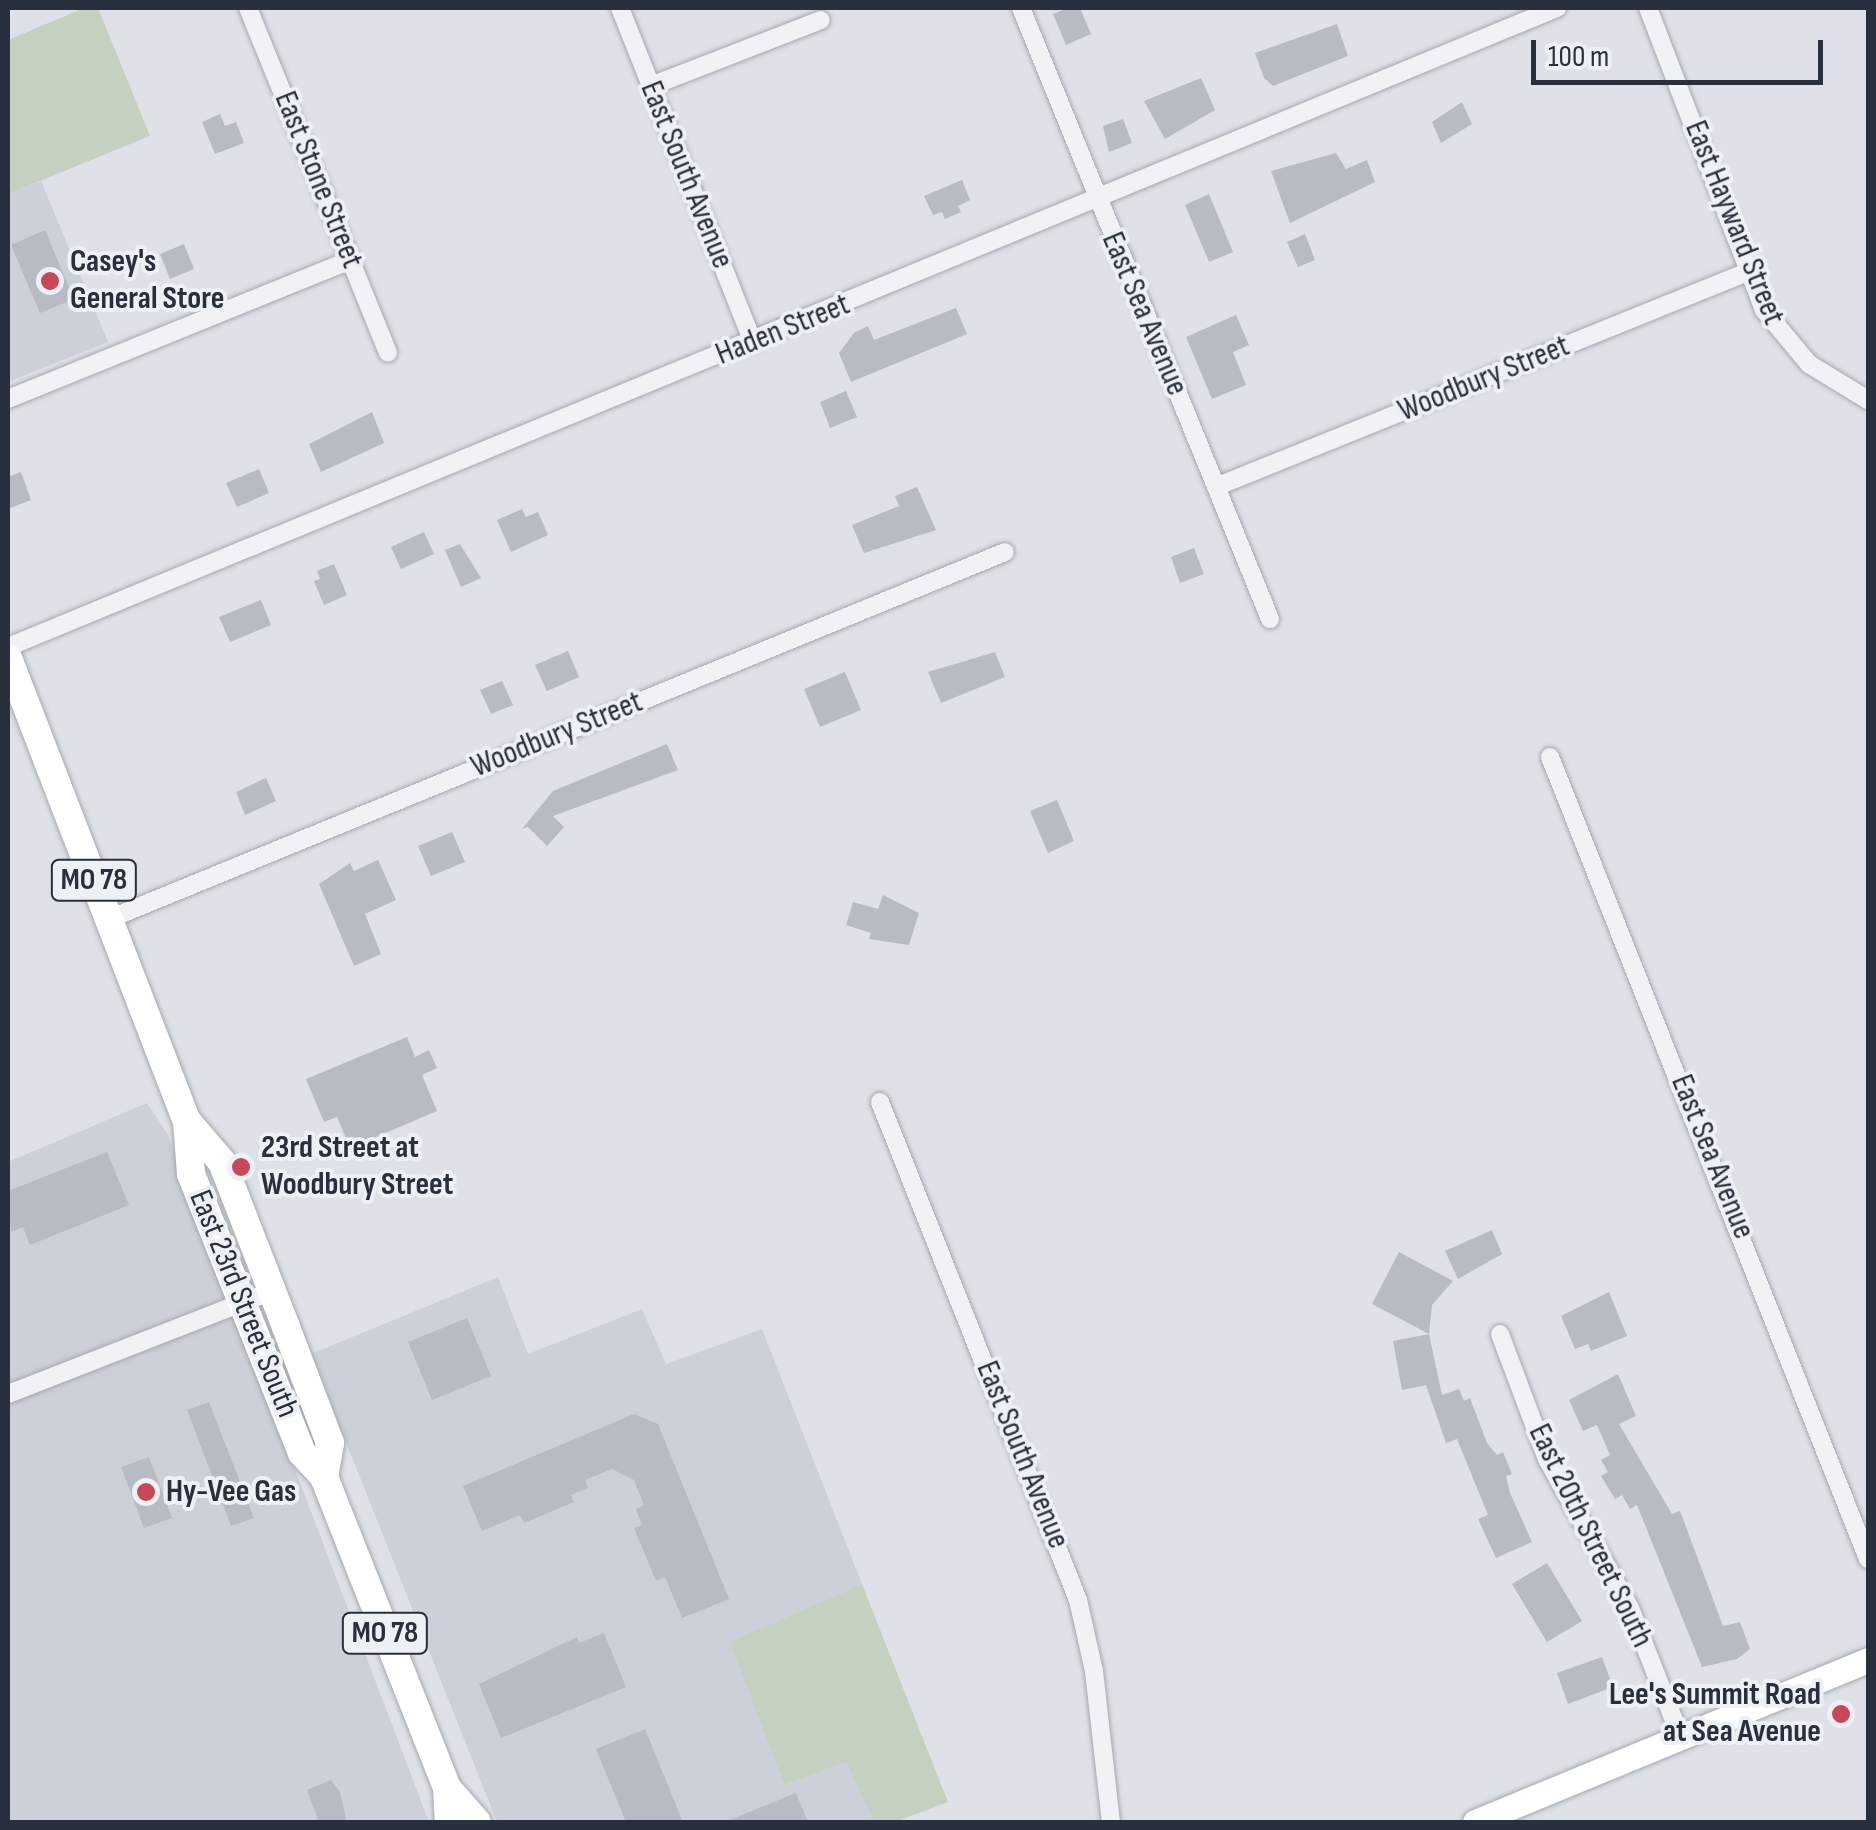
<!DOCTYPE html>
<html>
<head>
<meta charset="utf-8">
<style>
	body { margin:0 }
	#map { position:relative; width:1876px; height:1830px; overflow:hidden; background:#dee1e7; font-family:"Sofia Sans Condensed",sans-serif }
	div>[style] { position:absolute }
	.built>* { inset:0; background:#ccd0d9 }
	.green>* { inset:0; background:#c4d1c0 }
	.building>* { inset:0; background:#b6bbc4 }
	.roads { filter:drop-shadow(0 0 2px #a4a8b1) drop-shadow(0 0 2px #a4a8b1) }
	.minor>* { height:18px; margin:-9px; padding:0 9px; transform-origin:9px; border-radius:9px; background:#f1f2f6 }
	.secondary>* { height:25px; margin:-12.5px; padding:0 12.5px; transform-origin:12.5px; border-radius:12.5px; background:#fff }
	.primary>* { height:28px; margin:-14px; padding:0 14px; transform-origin:14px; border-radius:14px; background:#fff }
	.dots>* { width:28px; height:28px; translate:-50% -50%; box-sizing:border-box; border:5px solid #edf0f5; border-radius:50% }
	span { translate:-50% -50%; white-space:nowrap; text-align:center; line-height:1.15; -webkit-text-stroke:8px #edf0f5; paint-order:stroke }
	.shield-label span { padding:2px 8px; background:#edf0f5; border:2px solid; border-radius:8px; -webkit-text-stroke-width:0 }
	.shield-label { font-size:30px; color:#282f3d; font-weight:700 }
	.street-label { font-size:32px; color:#282f3d }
	.poi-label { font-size:32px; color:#282f3d; font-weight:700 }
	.left { translate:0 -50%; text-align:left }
	.right { translate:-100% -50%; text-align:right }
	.frame { position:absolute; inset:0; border:10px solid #282f3d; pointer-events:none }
	.scale { position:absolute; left:1531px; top:40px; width:292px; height:45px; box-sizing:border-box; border:5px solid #282f3d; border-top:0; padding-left:12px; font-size:30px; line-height:35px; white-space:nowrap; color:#282f3d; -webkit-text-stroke:8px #edf0f5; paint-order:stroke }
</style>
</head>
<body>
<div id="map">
	<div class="built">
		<i style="clip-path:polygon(41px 181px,108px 342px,8px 382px,8px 194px)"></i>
		<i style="clip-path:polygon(147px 1103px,167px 1133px,429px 1822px,8px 1822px,8px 1162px)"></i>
		<i style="clip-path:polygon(498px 1277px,528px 1354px,642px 1309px,666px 1364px,762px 1329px,862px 1584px,731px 1642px,784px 1785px,846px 1762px,874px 1822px,497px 1822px,311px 1354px)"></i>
	</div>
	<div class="green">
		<i style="clip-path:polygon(84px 8px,98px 8px,150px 136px,8px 194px,8px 40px)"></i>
		<i style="clip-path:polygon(862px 1584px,948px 1802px,895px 1822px,874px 1822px,846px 1762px,784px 1785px,730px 1642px)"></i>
	</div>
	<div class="building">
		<i style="clip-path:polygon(1068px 8px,1080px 8px,1091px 34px,1066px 45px,1053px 14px)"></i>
		<i style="clip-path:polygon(1337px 24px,1348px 56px,1273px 86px,1264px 78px,1255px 53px)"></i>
		<i style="clip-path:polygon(1201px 78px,1215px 110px,1165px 139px,1144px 101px)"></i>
		<i style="clip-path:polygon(1462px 102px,1472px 124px,1441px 143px,1432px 122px)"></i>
		<i style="clip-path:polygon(220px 114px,225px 126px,236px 122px,244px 143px,215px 154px,202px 122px)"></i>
		<i style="clip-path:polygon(1123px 119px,1132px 143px,1109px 152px,1103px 126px)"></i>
		<i style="clip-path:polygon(1336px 153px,1346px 169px,1367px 160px,1375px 182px,1290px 223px,1271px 171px)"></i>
		<i style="clip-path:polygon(962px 180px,970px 200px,958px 206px,961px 212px,945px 219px,942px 212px,933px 215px,924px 196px)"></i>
		<i style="clip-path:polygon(1209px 194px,1233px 252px,1209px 262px,1185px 205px)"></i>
		<i style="clip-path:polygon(45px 230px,74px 299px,40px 313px,11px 245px)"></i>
		<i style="clip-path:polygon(1305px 234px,1315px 260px,1298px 267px,1287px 242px)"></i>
		<i style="clip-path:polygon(184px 244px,194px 269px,170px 279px,160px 254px)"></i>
		<i style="clip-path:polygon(956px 308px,967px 334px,851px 382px,839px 353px,854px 333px,868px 326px,874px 340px)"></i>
		<i style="clip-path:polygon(1236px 315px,1249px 345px,1233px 352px,1246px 385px,1212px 399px,1186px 337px)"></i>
		<i style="clip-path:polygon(846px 391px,857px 417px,830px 428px,820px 402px)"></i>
		<i style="clip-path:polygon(372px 412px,384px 443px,321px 472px,309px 444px)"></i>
		<i style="clip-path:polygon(259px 469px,269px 493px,237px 507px,226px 483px)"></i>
		<i style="clip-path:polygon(21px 472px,31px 500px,8px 509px,8px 477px)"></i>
		<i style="clip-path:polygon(917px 487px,936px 530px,864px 553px,852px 525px,899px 506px,895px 496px)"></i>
		<i style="clip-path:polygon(522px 509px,526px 517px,538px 512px,548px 535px,511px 552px,497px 520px)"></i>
		<i style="clip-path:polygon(424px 532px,434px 554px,401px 569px,391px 547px)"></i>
		<i style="clip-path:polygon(460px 544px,481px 578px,461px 587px,445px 550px)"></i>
		<i style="clip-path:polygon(1194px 548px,1204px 574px,1180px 583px,1171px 557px)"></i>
		<i style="clip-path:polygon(334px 564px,347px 595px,324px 605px,314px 581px,320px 579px,317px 571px)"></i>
		<i style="clip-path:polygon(261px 600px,271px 625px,230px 642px,219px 617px)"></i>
		<i style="clip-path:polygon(568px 651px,579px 677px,547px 691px,535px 665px)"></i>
		<i style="clip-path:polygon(995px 652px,1005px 677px,941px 703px,928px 672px)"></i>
		<i style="clip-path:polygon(845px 672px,861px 710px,820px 727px,804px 689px)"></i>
		<i style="clip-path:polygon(502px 681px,513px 705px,491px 714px,480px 690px)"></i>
		<i style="clip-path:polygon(667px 744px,678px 770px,553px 816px,564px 827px,547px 846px,528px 827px,522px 829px,553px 791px)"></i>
		<i style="clip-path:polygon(266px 778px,276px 801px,245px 815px,236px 792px)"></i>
		<i style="clip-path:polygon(1057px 800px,1074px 841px,1048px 853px,1030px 811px)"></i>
		<i style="clip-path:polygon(452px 832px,465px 862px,431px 876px,418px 846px)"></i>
		<i style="clip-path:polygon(378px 860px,396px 900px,365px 914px,381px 954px,354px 966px,319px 884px,350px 863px,354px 871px)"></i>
		<i style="clip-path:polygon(883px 895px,919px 913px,909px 945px,869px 939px,871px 933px,846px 925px,853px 902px,878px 909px)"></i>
		<i style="clip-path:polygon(407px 1037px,415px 1057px,429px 1050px,437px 1068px,422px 1075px,437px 1111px,350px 1148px,337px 1117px,324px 1122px,306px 1079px)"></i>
		<i style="clip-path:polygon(107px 1152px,129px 1205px,30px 1245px,23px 1227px,11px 1232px,8px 1191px)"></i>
		<i style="clip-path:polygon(1492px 1230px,1502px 1254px,1458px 1279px,1445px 1251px)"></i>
		<i style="clip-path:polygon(1399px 1252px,1453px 1281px,1432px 1305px,1429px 1334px,1442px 1395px,1459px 1389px,1464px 1401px,1470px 1398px,1487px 1443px,1497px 1455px,1503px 1452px,1512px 1474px,1506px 1476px,1510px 1493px,1532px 1542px,1496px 1558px,1478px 1519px,1488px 1515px,1457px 1439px,1446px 1443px,1426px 1385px,1402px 1390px,1393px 1341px,1429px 1334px,1372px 1304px)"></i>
		<i style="clip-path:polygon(1609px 1292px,1627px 1336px,1591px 1351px,1588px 1344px,1575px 1349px,1561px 1316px)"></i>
		<i style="clip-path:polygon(467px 1318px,491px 1376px,432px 1400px,408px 1342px)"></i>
		<i style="clip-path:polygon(1618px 1374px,1636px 1416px,1619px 1424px,1672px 1514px,1680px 1511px,1723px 1626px,1740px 1622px,1750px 1649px,1737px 1659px,1702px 1667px,1637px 1505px,1630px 1509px,1622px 1495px,1615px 1499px,1601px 1476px,1608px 1472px,1601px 1460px,1610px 1455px,1597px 1425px,1583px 1431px,1569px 1400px)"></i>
		<i style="clip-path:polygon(209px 1402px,254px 1518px,231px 1526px,187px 1410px)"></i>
		<i style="clip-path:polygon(634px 1414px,658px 1424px,729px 1599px,682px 1618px,665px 1577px,656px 1581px,634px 1528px,642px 1525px,636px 1509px,644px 1505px,634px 1480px,612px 1469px,585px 1480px,588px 1488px,571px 1495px,574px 1502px,524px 1523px,520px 1515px,482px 1531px,463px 1486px)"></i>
		<i style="clip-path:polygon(149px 1457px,172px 1518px,144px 1528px,121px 1467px)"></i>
		<i style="clip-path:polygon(1547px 1563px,1582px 1621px,1547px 1642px,1512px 1584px)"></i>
		<i style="clip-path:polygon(604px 1633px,626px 1687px,501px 1738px,479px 1684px,577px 1637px,579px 1643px)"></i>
		<i style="clip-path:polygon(1602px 1657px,1613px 1687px,1568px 1704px,1557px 1673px)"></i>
		<i style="clip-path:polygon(645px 1729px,683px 1822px,626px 1822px,596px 1749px)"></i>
		<i style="clip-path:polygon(331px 1780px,340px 1792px,347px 1822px,319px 1822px,307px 1790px)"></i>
		<i style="clip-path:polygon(796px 1793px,808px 1822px,724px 1822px)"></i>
	</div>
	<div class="roads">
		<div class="minor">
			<i style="left:248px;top:8px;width:372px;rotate:67.9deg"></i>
			<i style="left:620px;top:8px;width:360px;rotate:68.3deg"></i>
			<i style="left:1021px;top:8px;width:660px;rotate:67.83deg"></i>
			<i style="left:1648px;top:8px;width:324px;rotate:69deg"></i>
			<i style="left:1764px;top:310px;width:70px;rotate:50.2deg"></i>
			<i style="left:1809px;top:364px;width:69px;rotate:31.4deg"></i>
			<i style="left:651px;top:86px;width:182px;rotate:-21.2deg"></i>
			<i style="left:8px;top:399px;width:369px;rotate:-22.1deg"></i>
			<i style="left:1218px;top:486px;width:574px;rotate:-22.01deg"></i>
			<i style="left:8px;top:647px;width:1676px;rotate:-22.42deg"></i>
			<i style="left:1550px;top:757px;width:863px;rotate:68.37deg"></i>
			<i style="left:109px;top:919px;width:968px;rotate:-22.27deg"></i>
			<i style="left:880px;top:1102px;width:536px;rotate:68.32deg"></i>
			<i style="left:1078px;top:1600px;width:73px;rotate:77.3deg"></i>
			<i style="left:1094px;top:1671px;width:152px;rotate:83.6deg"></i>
			<i style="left:1500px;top:1334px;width:134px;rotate:69.4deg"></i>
			<i style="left:1547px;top:1459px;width:171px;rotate:60.9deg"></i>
			<i style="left:1630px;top:1608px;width:140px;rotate:68.6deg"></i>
			<i style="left:8px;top:1394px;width:283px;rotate:-21.3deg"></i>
		</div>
		<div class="secondary">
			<i style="left:1475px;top:1822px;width:425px;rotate:-22.4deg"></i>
		</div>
		<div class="primary">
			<i style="left:8px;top:658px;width:496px;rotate:68.9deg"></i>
			<i style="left:187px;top:1121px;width:53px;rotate:85.7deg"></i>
			<i style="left:191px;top:1174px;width:300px;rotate:68.3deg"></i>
			<i style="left:302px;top:1453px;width:33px;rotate:47deg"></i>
			<i style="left:324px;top:1477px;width:334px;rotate:68.4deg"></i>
			<i style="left:447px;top:1788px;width:34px;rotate:87deg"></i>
			<i style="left:187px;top:1121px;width:54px;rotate:49.5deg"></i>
			<i style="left:222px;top:1162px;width:177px;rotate:68.8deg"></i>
			<i style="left:286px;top:1327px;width:124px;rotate:69.2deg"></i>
			<i style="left:330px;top:1443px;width:35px;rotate:100deg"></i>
			<i style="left:447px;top:1788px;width:45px;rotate:48.6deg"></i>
		</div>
	</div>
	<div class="dots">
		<i style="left:50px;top:281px;background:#c84758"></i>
		<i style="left:241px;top:1167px;background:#c84758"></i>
		<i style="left:146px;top:1492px;background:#c84758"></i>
		<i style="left:1841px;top:1714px;background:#c84758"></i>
	</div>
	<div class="shield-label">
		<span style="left:94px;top:880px">MO 78</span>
		<span style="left:385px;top:1633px">MO 78</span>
	</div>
	<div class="street-label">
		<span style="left:686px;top:175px;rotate:68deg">East South Avenue</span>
		<span style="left:318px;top:180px;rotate:68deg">East Stone Street</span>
		<span style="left:1734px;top:223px;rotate:68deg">East Hayward Street</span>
		<span style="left:1144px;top:314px;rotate:67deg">East Sea Avenue</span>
		<span style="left:783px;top:330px;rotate:-22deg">Haden Street</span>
		<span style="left:1484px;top:379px;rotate:-22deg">Woodbury Street</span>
		<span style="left:557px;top:735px;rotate:-22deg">Woodbury Street</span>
		<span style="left:1712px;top:1157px;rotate:68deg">East Sea Avenue</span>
		<span style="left:243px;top:1304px;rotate:68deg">East 23rd Street South</span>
		<span style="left:1022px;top:1455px;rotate:68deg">East South Avenue</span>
		<span style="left:1590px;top:1536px;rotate:64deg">East 20th Street South</span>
	</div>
	<div class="poi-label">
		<span class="left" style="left:70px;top:281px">Casey's<br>General Store</span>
		<span class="left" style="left:261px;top:1167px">23rd Street at<br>Woodbury Street</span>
		<span class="left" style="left:166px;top:1492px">Hy-Vee Gas</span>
		<span class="right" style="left:1821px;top:1714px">Lee's Summit Road<br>at Sea Avenue</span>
	</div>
	<div class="frame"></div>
	<div class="scale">100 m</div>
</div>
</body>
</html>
